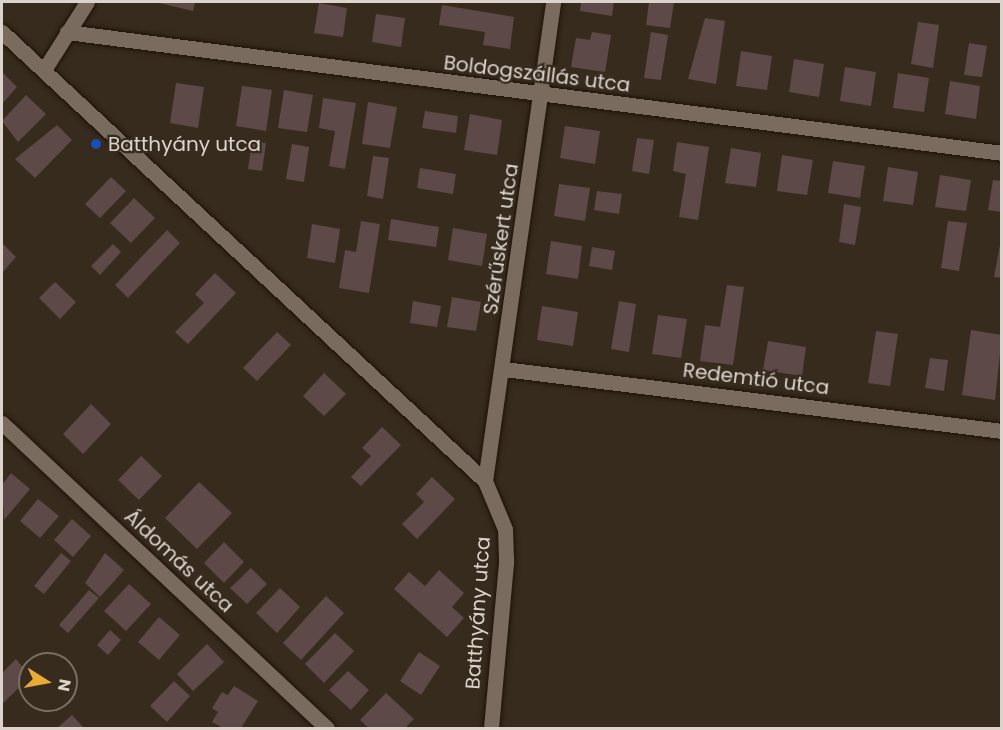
<!DOCTYPE html>
<html>
<head>
<meta charset="utf-8">
<style>
	body { margin:0 }
	#map { position:relative; width:1003px; height:730px; overflow:hidden; background:#372b1e; font-family:Poppins,sans-serif }
	div>[style] { position:absolute }
	.building>* { inset:0; background:#5d4947 }
	.roads { filter:drop-shadow(0 0 2px #1e1308) drop-shadow(0 0 2px #1e1308) }
	.minor>* { height:15px; margin:-7.5px; padding:0 7.5px; transform-origin:7.5px; border-radius:7.5px; background:#796c5e }
	.dots>* { width:16px; height:16px; translate:-50% -50%; box-sizing:border-box; border:3px solid #372b1e; border-radius:50% }
	span { translate:-50% -50%; white-space:nowrap; text-align:center; line-height:1.15; -webkit-text-stroke:4.5px #372b1e; paint-order:stroke }
	.street-label { font-size:20px; color:#dcd4cc }
	.poi-label { font-size:20px; color:#dcd4cc }
	.left { translate:0 -50%; text-align:left }
	.frame { position:absolute; inset:0; border:3px solid #dcd4cc; pointer-events:none }
	.north { position:absolute; left:18px; top:652px; width:60px; height:60px; box-sizing:border-box; background:#372b1e; border:2px solid #796f64; border-radius:50%; rotate:101deg; font-size:16px; font-weight:700; line-height:24px; text-align:center; color:#dcd4cc }
	.north::after { content:''; display:block; margin:auto; width:21px; height:27px; background:#e8ab37; clip-path:polygon(50% 0,100% 100%,50% 72%,0 100%) }
</style>
</head>
<body>
<div id="map">
	<div class="building">
		<i style="clip-path:polygon(155px 2px,195px 2px,193px 11px)"></i>
		<i style="clip-path:polygon(581px 2px,614px 2px,612px 16px,580px 11px)"></i>
		<i style="clip-path:polygon(649px 2px,674px 2px,670px 28px,646px 25px)"></i>
		<i style="clip-path:polygon(319px 3px,347px 8px,343px 37px,314px 33px)"></i>
		<i style="clip-path:polygon(442px 5px,514px 17px,510px 49px,483px 45px,485px 32px,439px 25px)"></i>
		<i style="clip-path:polygon(376px 14px,405px 18px,401px 47px,372px 42px)"></i>
		<i style="clip-path:polygon(705px 18px,725px 21px,716px 84px,688px 79px)"></i>
		<i style="clip-path:polygon(918px 22px,939px 25px,933px 68px,911px 64px)"></i>
		<i style="clip-path:polygon(592px 32px,611px 35px,605px 72px,571px 67px,576px 38px,590px 40px)"></i>
		<i style="clip-path:polygon(651px 32px,668px 35px,661px 80px,644px 78px)"></i>
		<i style="clip-path:polygon(969px 43px,987px 46px,982px 77px,964px 75px)"></i>
		<i style="clip-path:polygon(741px 51px,772px 56px,767px 90px,736px 86px)"></i>
		<i style="clip-path:polygon(794px 59px,824px 64px,819px 97px,789px 92px)"></i>
		<i style="clip-path:polygon(845px 67px,876px 72px,871px 106px,840px 101px)"></i>
		<i style="clip-path:polygon(2px 72px,17px 87px,2px 104px)"></i>
		<i style="clip-path:polygon(898px 73px,929px 78px,924px 112px,893px 108px)"></i>
		<i style="clip-path:polygon(950px 81px,980px 86px,976px 119px,945px 114px)"></i>
		<i style="clip-path:polygon(176px 83px,204px 87px,198px 128px,170px 123px)"></i>
		<i style="clip-path:polygon(242px 86px,272px 90px,266px 131px,236px 126px)"></i>
		<i style="clip-path:polygon(284px 90px,313px 95px,307px 132px,278px 128px)"></i>
		<i style="clip-path:polygon(26px 95px,46px 114px,18px 142px,2px 121px)"></i>
		<i style="clip-path:polygon(323px 98px,356px 103px,345px 169px,329px 166px,335px 131px,319px 128px)"></i>
		<i style="clip-path:polygon(368px 102px,397px 107px,390px 148px,362px 144px)"></i>
		<i style="clip-path:polygon(425px 111px,458px 116px,456px 133px,422px 128px)"></i>
		<i style="clip-path:polygon(470px 114px,502px 120px,497px 155px,464px 150px)"></i>
		<i style="clip-path:polygon(57px 125px,72px 140px,35px 178px,15px 159px)"></i>
		<i style="clip-path:polygon(565px 126px,600px 131px,595px 164px,560px 158px)"></i>
		<i style="clip-path:polygon(637px 138px,654px 140px,649px 174px,632px 171px)"></i>
		<i style="clip-path:polygon(252px 141px,266px 143px,262px 171px,248px 169px)"></i>
		<i style="clip-path:polygon(677px 142px,709px 147px,698px 220px,679px 217px,686px 174px,673px 171px)"></i>
		<i style="clip-path:polygon(292px 144px,309px 147px,304px 182px,286px 179px)"></i>
		<i style="clip-path:polygon(731px 148px,761px 153px,756px 187px,725px 183px)"></i>
		<i style="clip-path:polygon(782px 155px,813px 160px,807px 195px,777px 191px)"></i>
		<i style="clip-path:polygon(373px 156px,389px 158px,383px 199px,367px 196px)"></i>
		<i style="clip-path:polygon(833px 161px,865px 166px,860px 198px,828px 193px)"></i>
		<i style="clip-path:polygon(888px 167px,918px 172px,913px 205px,883px 201px)"></i>
		<i style="clip-path:polygon(420px 168px,456px 174px,453px 194px,417px 188px)"></i>
		<i style="clip-path:polygon(940px 175px,971px 180px,966px 211px,935px 207px)"></i>
		<i style="clip-path:polygon(111px 177px,126px 191px,100px 218px,85px 204px)"></i>
		<i style="clip-path:polygon(993px 180px,1002px 181px,1002px 212px,988px 210px)"></i>
		<i style="clip-path:polygon(559px 184px,590px 188px,585px 221px,554px 216px)"></i>
		<i style="clip-path:polygon(597px 191px,622px 194px,619px 214px,594px 210px)"></i>
		<i style="clip-path:polygon(134px 198px,155px 218px,131px 243px,110px 223px)"></i>
		<i style="clip-path:polygon(844px 204px,861px 207px,855px 245px,839px 242px)"></i>
		<i style="clip-path:polygon(391px 219px,439px 227px,436px 247px,388px 240px)"></i>
		<i style="clip-path:polygon(361px 221px,380px 224px,369px 293px,339px 288px,345px 250px,356px 252px)"></i>
		<i style="clip-path:polygon(948px 221px,967px 223px,959px 271px,941px 268px)"></i>
		<i style="clip-path:polygon(312px 224px,340px 229px,335px 263px,307px 258px)"></i>
		<i style="clip-path:polygon(453px 228px,487px 234px,482px 266px,448px 260px)"></i>
		<i style="clip-path:polygon(167px 230px,180px 243px,128px 298px,115px 285px)"></i>
		<i style="clip-path:polygon(1002px 234px,1002px 278px,994px 277px)"></i>
		<i style="clip-path:polygon(551px 241px,582px 246px,578px 279px,546px 274px)"></i>
		<i style="clip-path:polygon(2px 243px,16px 257px,2px 273px)"></i>
		<i style="clip-path:polygon(113px 244px,121px 252px,100px 275px,91px 266px)"></i>
		<i style="clip-path:polygon(592px 247px,615px 251px,612px 270px,589px 266px)"></i>
		<i style="clip-path:polygon(215px 273px,236px 293px,188px 344px,175px 332px,204px 303px,195px 294px)"></i>
		<i style="clip-path:polygon(55px 282px,76px 302px,60px 319px,39px 298px)"></i>
		<i style="clip-path:polygon(727px 285px,744px 287px,733px 365px,700px 361px,705px 325px,720px 327px)"></i>
		<i style="clip-path:polygon(452px 297px,481px 302px,476px 331px,447px 327px)"></i>
		<i style="clip-path:polygon(413px 301px,441px 306px,437px 327px,410px 323px)"></i>
		<i style="clip-path:polygon(619px 301px,636px 304px,629px 352px,611px 349px)"></i>
		<i style="clip-path:polygon(542px 306px,578px 312px,573px 346px,537px 340px)"></i>
		<i style="clip-path:polygon(658px 315px,687px 319px,681px 358px,652px 354px)"></i>
		<i style="clip-path:polygon(971px 330px,1002px 335px,995px 400px,962px 395px)"></i>
		<i style="clip-path:polygon(876px 331px,898px 334px,890px 386px,868px 383px)"></i>
		<i style="clip-path:polygon(277px 332px,291px 345px,257px 381px,243px 368px)"></i>
		<i style="clip-path:polygon(768px 341px,806px 347px,802px 376px,763px 370px)"></i>
		<i style="clip-path:polygon(930px 358px,948px 360px,944px 391px,925px 388px)"></i>
		<i style="clip-path:polygon(324px 373px,346px 394px,324px 416px,303px 396px)"></i>
		<i style="clip-path:polygon(91px 404px,111px 424px,83px 454px,63px 434px)"></i>
		<i style="clip-path:polygon(382px 427px,401px 445px,361px 486px,351px 477px,371px 456px,362px 448px)"></i>
		<i style="clip-path:polygon(141px 456px,162px 476px,139px 500px,118px 480px)"></i>
		<i style="clip-path:polygon(11px 473px,30px 489px,4px 520px,2px 485px)"></i>
		<i style="clip-path:polygon(432px 477px,455px 499px,417px 539px,402px 524px,424px 502px,416px 494px)"></i>
		<i style="clip-path:polygon(199px 482px,232px 513px,197px 549px,165px 518px)"></i>
		<i style="clip-path:polygon(38px 499px,59px 516px,40px 538px,20px 521px)"></i>
		<i style="clip-path:polygon(72px 519px,91px 536px,73px 557px,54px 540px)"></i>
		<i style="clip-path:polygon(224px 542px,244px 562px,224px 583px,204px 563px)"></i>
		<i style="clip-path:polygon(61px 553px,71px 561px,44px 594px,34px 586px)"></i>
		<i style="clip-path:polygon(105px 553px,124px 570px,100px 597px,85px 583px)"></i>
		<i style="clip-path:polygon(251px 568px,267px 584px,247px 604px,230px 588px)"></i>
		<i style="clip-path:polygon(439px 570px,464px 593px,452px 607px,464px 618px,447px 637px,394px 589px,409px 572px,425px 586px)"></i>
		<i style="clip-path:polygon(129px 584px,151px 604px,126px 631px,104px 611px)"></i>
		<i style="clip-path:polygon(280px 588px,300px 607px,277px 633px,256px 613px)"></i>
		<i style="clip-path:polygon(89px 590px,99px 598px,68px 633px,59px 625px)"></i>
		<i style="clip-path:polygon(326px 596px,344px 613px,301px 660px,283px 643px)"></i>
		<i style="clip-path:polygon(159px 617px,180px 635px,159px 660px,138px 642px)"></i>
		<i style="clip-path:polygon(110px 630px,121px 640px,108px 655px,97px 645px)"></i>
		<i style="clip-path:polygon(335px 633px,354px 651px,324px 683px,305px 664px)"></i>
		<i style="clip-path:polygon(207px 644px,224px 662px,193px 691px,177px 674px)"></i>
		<i style="clip-path:polygon(419px 652px,440px 666px,421px 695px,400px 681px)"></i>
		<i style="clip-path:polygon(16px 659px,30px 677px,2px 704px,2px 673px)"></i>
		<i style="clip-path:polygon(348px 671px,369px 690px,351px 710px,329px 690px)"></i>
		<i style="clip-path:polygon(174px 681px,190px 696px,167px 722px,150px 706px)"></i>
		<i style="clip-path:polygon(234px 686px,258px 701px,241px 728px,223px 728px,212px 722px,218px 712px,212px 708px,222px 692px,228px 695px)"></i>
		<i style="clip-path:polygon(386px 693px,414px 719px,405px 728px,369px 728px,360px 720px)"></i>
		<i style="clip-path:polygon(72px 715px,84px 728px,57px 728px)"></i>
	</div>
	<div class="roads">
		<div class="minor">
			<i style="left:2px;top:32px;width:659px;rotate:42.91deg"></i>
			<i style="left:485px;top:481px;width:52px;rotate:67.4deg"></i>
			<i style="left:505px;top:529px;width:34px;rotate:88deg"></i>
			<i style="left:506px;top:563px;width:166px;rotate:95.2deg"></i>
			<i style="left:67px;top:32px;width:943px;rotate:7.37deg"></i>
			<i style="left:44px;top:70px;width:80px;rotate:-57.7deg"></i>
			<i style="left:504px;top:369px;width:502px;rotate:7.1deg"></i>
			<i style="left:2px;top:423px;width:446px;rotate:43.2deg"></i>
			<i style="left:485px;top:481px;width:484px;rotate:-81.9deg"></i>
		</div>
	</div>
	<div class="dots">
		<i style="left:96px;top:144px;background:#1a4fb4"></i>
	</div>
	<div class="street-label">
		<span style="left:537px;top:74px;rotate:7deg">Boldogszállás utca</span>
		<span style="left:501px;top:239px;rotate:-82deg">Szérűskert utca</span>
		<span style="left:756px;top:379px;rotate:7deg">Redemtió utca</span>
		<span style="left:179px;top:561px;rotate:43deg">Áldomás utca</span>
		<span style="left:478px;top:613px;rotate:-86deg">Batthyány utca</span>
	</div>
	<div class="poi-label">
		<span class="left" style="left:108px;top:144px">Batthyány utca</span>
	</div>
	<div class="frame"></div>
	<div class="north">N</div>
</div>
</body>
</html>
